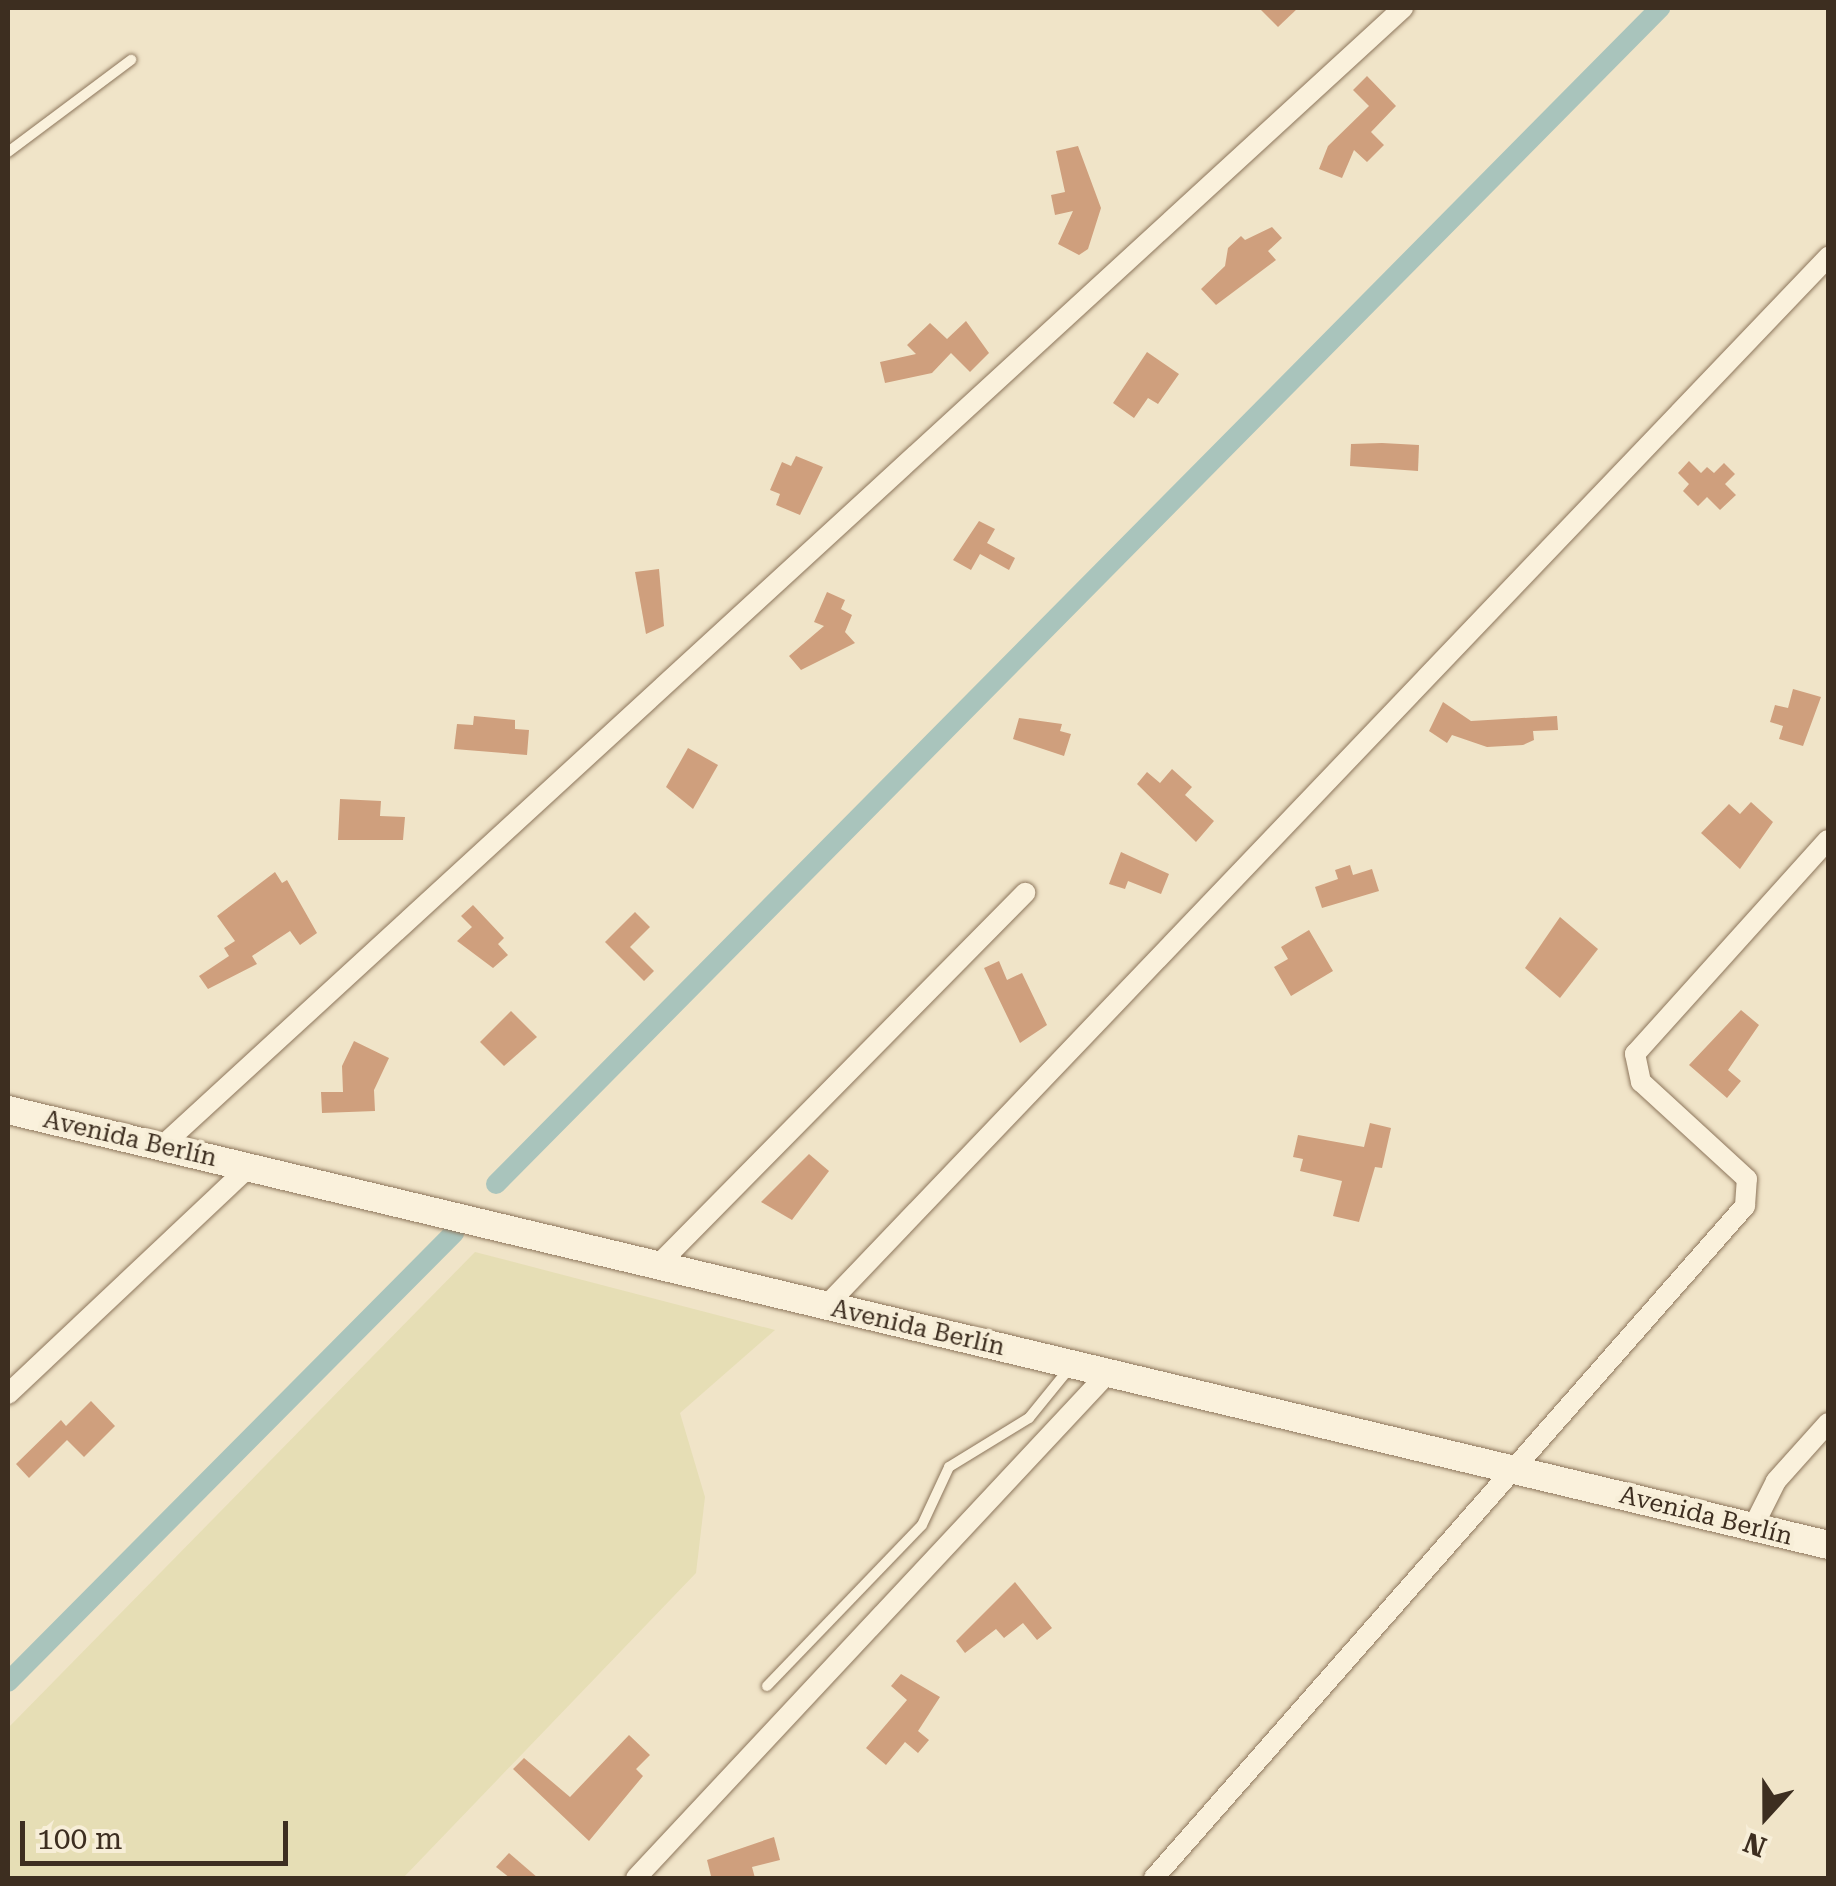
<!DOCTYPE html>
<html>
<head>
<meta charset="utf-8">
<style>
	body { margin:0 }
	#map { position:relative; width:1836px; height:1886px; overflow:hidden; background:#f0e4c8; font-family:"Roboto Serif",serif }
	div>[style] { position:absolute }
	.farmland>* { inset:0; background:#e6deb5 }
	.canal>* { height:20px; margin:-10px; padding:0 10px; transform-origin:10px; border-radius:10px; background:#a9c4bc }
	.building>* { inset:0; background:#cf9f7d }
	.roads { filter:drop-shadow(0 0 2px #8d765c) drop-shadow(0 0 2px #8d765c) }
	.service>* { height:10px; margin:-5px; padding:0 5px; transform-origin:5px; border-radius:5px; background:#faf1dc }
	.minor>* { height:20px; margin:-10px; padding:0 10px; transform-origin:10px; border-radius:10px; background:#faf1dc }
	.tertiary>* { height:28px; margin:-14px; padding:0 14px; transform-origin:14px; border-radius:14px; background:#faf1dc }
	span { translate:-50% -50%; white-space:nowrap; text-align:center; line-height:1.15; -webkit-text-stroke:8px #f7eed8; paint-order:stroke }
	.street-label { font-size:25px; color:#3d2e20 }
	.frame { position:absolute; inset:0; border:10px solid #3d2e20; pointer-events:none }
	.north { position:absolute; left:1716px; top:1766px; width:100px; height:100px; -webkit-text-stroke:8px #f7eed8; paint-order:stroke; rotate:201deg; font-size:28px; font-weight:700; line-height:40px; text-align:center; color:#3d2e20 }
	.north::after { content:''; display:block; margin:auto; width:35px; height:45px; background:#3d2e20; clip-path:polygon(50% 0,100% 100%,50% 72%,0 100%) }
	.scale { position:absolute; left:20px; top:1821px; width:268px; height:45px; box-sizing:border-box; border:5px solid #3d2e20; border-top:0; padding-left:12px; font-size:30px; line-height:35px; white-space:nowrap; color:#3d2e20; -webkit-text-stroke:8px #f7eed8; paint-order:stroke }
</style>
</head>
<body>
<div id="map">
	<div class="farmland">
		<i style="clip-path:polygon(475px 1252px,775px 1330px,680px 1413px,705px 1497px,696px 1573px,403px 1878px,8px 1878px,8px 1728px)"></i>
	</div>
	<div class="canal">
		<i style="left:496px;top:1184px;width:1655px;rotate:-45.29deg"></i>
		<i style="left:8px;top:1682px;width:633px;rotate:-45.19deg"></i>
	</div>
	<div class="building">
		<i style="clip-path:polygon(1259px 8px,1298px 8px,1278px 27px)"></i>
		<i style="clip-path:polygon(1367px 76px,1396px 106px,1371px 132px,1384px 145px,1367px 162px,1354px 150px,1342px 178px,1319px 169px,1328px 146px,1369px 106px,1353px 90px)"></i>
		<i style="clip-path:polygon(1078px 146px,1101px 208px,1088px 249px,1079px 255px,1058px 244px,1073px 211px,1055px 215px,1051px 195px,1065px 192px,1056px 151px)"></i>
		<i style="clip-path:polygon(1272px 227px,1282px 238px,1268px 251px,1276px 260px,1216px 305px,1201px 289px,1225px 266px,1228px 248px,1241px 236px,1245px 240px)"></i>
		<i style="clip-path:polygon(966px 321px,989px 353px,970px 372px,951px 353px,932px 373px,885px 383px,880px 362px,916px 354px,907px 345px,930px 323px,947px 339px)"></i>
		<i style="clip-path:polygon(1147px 352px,1179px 374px,1158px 404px,1148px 398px,1134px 418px,1113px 403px)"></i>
		<i style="clip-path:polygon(1382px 443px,1419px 445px,1418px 471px,1350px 466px,1351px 444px)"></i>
		<i style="clip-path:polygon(796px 456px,823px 467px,800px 515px,776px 505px,780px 494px,770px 490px,782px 462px,791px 466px)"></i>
		<i style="clip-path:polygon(1689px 461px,1701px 473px,1707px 467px,1714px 473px,1724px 463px,1735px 474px,1725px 484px,1736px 495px,1720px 510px,1707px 497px,1698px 506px,1683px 491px,1689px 484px,1678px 473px)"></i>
		<i style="clip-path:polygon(979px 521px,995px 529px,987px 543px,1015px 558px,1009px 570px,980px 554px,971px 570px,953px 560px)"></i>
		<i style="clip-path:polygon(659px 569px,664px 626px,646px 634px,635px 572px)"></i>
		<i style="clip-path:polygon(827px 592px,845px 600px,841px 609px,852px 615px,845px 632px,855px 643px,801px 670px,789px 656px,824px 626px,814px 622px)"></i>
		<i style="clip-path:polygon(1793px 689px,1821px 697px,1803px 746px,1779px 739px,1783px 726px,1770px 722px,1775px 705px,1788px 708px)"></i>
		<i style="clip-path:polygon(1443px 702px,1471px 721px,1557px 716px,1558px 730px,1533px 731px,1534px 740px,1523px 745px,1487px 747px,1452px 735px,1447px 743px,1429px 731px)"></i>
		<i style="clip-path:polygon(474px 716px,515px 720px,515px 729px,529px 730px,527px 755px,454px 749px,457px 724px,473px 725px)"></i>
		<i style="clip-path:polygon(1019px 718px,1062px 724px,1060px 731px,1071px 734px,1064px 756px,1013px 739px)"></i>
		<i style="clip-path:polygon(688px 748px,718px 765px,693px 809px,666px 787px)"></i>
		<i style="clip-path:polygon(1172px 769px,1192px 787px,1185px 795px,1214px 821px,1196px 842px,1137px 784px,1147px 772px,1160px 783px)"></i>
		<i style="clip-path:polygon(340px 799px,381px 801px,380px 816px,405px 817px,403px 840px,338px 840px)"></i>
		<i style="clip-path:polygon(1751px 802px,1773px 822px,1740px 869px,1701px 833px,1729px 804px,1740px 814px)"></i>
		<i style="clip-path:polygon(1121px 852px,1169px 874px,1161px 894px,1128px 881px,1125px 889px,1109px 884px)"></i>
		<i style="clip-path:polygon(1350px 865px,1353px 875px,1372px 869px,1379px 891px,1322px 908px,1315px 887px,1338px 879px,1335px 870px)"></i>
		<i style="clip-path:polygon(275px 872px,282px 883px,287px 880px,317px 933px,300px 945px,290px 931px,252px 956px,257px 964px,208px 989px,199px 976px,229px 956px,224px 948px,235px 941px,217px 916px)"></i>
		<i style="clip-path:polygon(473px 905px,504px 938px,498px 944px,508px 955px,493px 968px,457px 941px,472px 927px,461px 916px)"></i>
		<i style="clip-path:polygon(635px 912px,650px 927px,630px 947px,654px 971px,644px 981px,605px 942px)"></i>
		<i style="clip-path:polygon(1560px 917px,1598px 949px,1560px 998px,1525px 968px)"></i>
		<i style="clip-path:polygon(1309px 930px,1333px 971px,1291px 996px,1274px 967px,1288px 959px,1281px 947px)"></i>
		<i style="clip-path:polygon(999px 961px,1007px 980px,1022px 973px,1047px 1025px,1020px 1043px,984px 968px)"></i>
		<i style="clip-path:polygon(1741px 1010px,1759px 1025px,1728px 1070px,1741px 1081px,1727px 1098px,1689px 1065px)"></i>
		<i style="clip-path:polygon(511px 1011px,537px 1037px,504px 1066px,480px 1042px)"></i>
		<i style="clip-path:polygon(354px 1041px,389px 1058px,374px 1090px,375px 1111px,322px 1113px,321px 1092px,343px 1092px,342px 1066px)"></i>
		<i style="clip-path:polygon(1370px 1123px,1391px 1128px,1382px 1168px,1375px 1167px,1359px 1222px,1333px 1216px,1342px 1181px,1300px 1171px,1303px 1159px,1293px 1157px,1298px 1135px,1364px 1147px)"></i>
		<i style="clip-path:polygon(809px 1154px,829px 1171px,792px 1220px,761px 1202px)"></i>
		<i style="clip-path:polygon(91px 1401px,115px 1426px,84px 1457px,67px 1440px,29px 1478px,16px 1464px,61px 1420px,66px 1426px)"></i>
		<i style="clip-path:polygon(1015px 1582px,1052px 1628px,1037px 1640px,1023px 1623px,1004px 1638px,996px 1629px,965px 1653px,956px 1641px)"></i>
		<i style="clip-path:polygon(901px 1674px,940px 1697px,918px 1731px,929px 1740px,918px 1753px,905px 1742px,886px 1765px,866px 1748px,907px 1700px,891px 1686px)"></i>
		<i style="clip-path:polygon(629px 1735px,650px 1755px,636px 1769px,643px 1776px,589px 1841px,513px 1769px,524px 1758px,570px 1797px)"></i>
		<i style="clip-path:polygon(774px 1837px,780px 1860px,752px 1867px,755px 1878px,711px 1876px,707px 1860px)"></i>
		<i style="clip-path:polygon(509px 1853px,538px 1878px,510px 1878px,496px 1867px)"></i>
	</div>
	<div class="roads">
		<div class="service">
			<i style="left:8px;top:152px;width:154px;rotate:-36.8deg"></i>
			<i style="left:767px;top:1686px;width:223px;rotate:-46.1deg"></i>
			<i style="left:922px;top:1525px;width:64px;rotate:-65deg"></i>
			<i style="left:949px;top:1467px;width:94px;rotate:-31.5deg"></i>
			<i style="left:1029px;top:1418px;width:68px;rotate:-50.9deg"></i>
		</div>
		<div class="minor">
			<i style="left:162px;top:1146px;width:1684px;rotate:-42.52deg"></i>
			<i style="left:658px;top:1265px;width:523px;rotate:-45.39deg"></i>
			<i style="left:826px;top:1306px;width:1451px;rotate:-46.31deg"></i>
			<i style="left:8px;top:1394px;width:331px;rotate:-43.3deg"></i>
			<i style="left:1753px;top:1527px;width:51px;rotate:-63.4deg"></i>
			<i style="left:1776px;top:1481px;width:78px;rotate:-48.1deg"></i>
			<i style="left:636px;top:1878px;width:691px;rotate:-46.93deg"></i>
			<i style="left:1154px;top:1878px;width:895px;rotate:-48.67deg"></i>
			<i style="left:1745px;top:1206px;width:27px;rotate:-86deg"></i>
			<i style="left:1747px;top:1179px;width:144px;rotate:-137.5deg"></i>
			<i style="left:1641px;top:1082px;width:29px;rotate:-102deg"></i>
			<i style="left:1635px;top:1054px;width:288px;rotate:-48deg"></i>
		</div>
		<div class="tertiary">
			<i style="left:8px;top:1110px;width:1871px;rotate:13.44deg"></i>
		</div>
	</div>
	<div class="street-label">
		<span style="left:130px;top:1139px;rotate:13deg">Avenida Berlín</span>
		<span style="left:918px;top:1328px;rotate:13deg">Avenida Berlín</span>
		<span style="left:1706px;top:1516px;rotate:14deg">Avenida Berlín</span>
	</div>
	<div class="frame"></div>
	<div class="north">N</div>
	<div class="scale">100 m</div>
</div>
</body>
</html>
